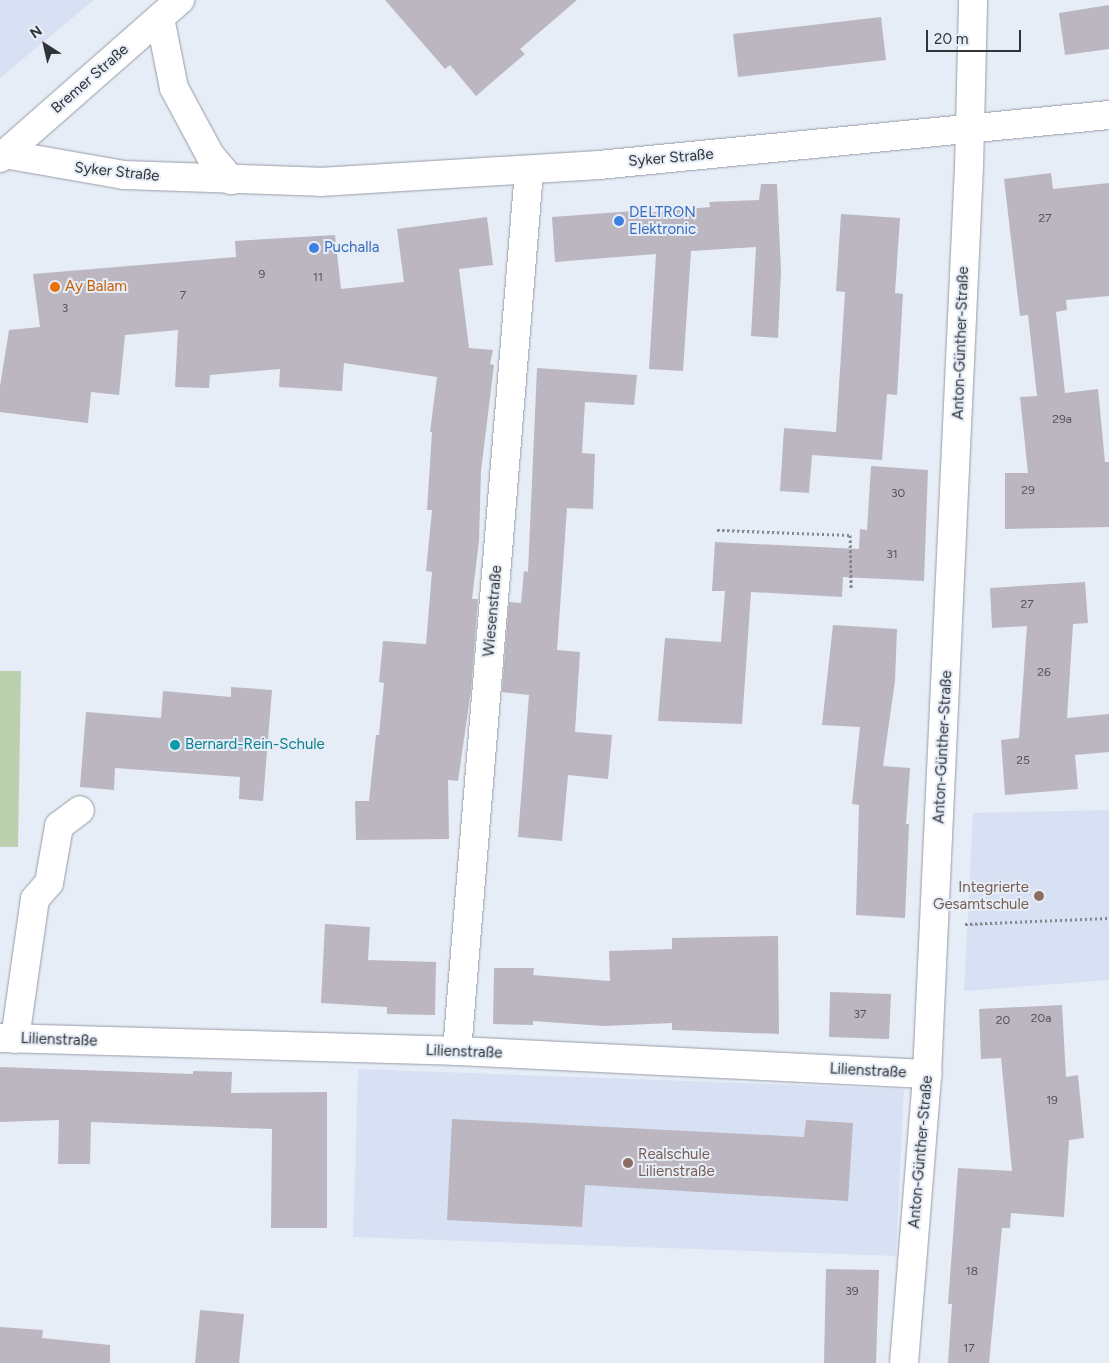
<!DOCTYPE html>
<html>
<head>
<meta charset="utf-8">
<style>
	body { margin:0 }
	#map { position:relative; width:1109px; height:1363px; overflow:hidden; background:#e6edf7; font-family:Figtree,sans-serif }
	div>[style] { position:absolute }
	.built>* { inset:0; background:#d8e1f3 }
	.green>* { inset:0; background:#bcd0b0 }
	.building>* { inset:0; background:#bcb6c0 }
	.path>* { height:3px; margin-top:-1.5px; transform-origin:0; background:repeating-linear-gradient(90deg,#83888e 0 2.5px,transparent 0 5px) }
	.roads { filter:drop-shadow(0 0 1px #979ca6) drop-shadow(0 0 1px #979ca6) }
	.minor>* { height:28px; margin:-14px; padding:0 14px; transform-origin:14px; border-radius:14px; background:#fff }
	.major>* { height:28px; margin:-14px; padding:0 14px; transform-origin:14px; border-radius:14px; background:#fff }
	.dots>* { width:14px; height:14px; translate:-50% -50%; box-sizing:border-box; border:2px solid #e6edf7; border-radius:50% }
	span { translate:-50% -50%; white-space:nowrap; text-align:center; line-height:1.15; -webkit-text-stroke:4px #e6edf7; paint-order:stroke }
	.number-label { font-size:12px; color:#535459 }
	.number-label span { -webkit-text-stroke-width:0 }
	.street-label { font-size:15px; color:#303337 }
	.shop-label { font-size:15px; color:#366cbe }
	.left { translate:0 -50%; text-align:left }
	.food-label { font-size:15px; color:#c56008 }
	.culture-label { font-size:15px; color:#0d838f }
	.education-label { font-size:15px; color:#785e54 }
	.right { translate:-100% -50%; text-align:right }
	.north { position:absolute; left:20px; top:20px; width:50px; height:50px; -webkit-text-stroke:4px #e6edf7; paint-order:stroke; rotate:325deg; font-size:14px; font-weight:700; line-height:20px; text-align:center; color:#303337 }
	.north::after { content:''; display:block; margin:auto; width:18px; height:22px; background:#303337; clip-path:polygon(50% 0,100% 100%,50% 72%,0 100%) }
	.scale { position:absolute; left:926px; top:30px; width:95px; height:22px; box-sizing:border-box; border:2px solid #303337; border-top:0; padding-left:6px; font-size:15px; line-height:18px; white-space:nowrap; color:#303337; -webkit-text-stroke:4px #e6edf7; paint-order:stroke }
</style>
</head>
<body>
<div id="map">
	<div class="built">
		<i style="clip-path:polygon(0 0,94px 0,0 78px)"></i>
		<i style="clip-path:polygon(1109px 810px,1109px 980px,964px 991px,973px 813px)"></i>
		<i style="clip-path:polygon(358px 1069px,904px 1089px,896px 1256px,353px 1237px)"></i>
	</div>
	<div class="green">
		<i style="clip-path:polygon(0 671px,21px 671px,18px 847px,0 847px)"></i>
	</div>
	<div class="building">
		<i style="clip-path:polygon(385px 0,577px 0,520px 49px,525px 54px,476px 96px,450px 65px,445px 69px)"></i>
		<i style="clip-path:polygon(1109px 5px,1109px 49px,1065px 55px,1059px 13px)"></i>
		<i style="clip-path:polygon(881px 17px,886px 60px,738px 77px,733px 34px)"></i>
		<i style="clip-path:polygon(1051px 173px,1053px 189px,1109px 183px,1109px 296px,1066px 300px,1067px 310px,1056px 312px,1065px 393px,1098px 389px,1105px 462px,1109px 462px,1109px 527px,1005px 529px,1005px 473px,1028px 473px,1020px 397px,1037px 396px,1028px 315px,1020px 316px,1004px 179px)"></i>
		<i style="clip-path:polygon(761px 184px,777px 184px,781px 271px,778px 338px,751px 336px,756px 247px,691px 251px,683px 371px,649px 369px,656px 254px,555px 262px,552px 217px,633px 211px,633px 214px,710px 207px,709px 202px,759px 200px)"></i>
		<i style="clip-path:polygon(841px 214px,900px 218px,895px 293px,903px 294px,897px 395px,887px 394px,882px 460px,812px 455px,809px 493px,780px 491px,784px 428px,836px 432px,845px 292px,836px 291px)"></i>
		<i style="clip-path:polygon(487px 217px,493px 265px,459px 269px,469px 348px,493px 350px,490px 364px,494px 365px,481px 471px,479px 541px,472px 599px,478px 599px,471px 690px,458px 781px,448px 780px,449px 839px,356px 840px,355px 801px,369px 801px,376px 735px,379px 735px,384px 683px,379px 682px,383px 641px,426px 644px,432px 572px,426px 571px,432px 510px,427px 510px,432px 432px,430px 432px,437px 377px,344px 363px,342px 391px,279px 387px,280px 369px,210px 375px,209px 388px,175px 387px,178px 330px,125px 335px,119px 395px,91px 392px,88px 423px,0 412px,0 386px,9px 330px,40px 327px,33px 274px,236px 257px,235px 241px,335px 235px,341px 289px,404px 282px,397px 229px)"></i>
		<i style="clip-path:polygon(537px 368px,637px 375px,634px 405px,585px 402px,582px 453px,595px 454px,593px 509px,567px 508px,557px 650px,580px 652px,575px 732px,612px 735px,608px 779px,568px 775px,562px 841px,518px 837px,529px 695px,502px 692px,509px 602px,521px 603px,524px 571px,528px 572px)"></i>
		<i style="clip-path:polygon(871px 466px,928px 470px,924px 581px,843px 577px,842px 597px,751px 592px,742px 724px,658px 721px,665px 638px,721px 642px,725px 591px,712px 591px,715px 542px,859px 549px,860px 529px,867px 530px)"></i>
		<i style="clip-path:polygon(1085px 582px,1088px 623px,1073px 624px,1067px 718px,1109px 714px,1109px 752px,1075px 755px,1078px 789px,1005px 795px,1001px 740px,1019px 738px,1027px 626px,992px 628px,990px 588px)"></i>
		<i style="clip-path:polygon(833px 625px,897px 629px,895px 681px,883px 766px,910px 768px,906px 824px,909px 824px,905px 918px,856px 915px,859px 805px,852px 804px,860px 727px,822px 725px)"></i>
		<i style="clip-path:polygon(231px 687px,272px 690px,263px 801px,239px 799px,240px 777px,115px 768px,114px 790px,80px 787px,86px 712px,161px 718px,163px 691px,231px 697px)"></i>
		<i style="clip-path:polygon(325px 924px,370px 927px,368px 960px,436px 962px,435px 1015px,387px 1014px,387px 1007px,321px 1003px)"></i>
		<i style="clip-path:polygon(778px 936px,779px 1034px,672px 1030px,672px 1023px,604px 1026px,533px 1021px,533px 1025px,493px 1024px,494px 968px,534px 968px,533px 975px,610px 981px,609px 951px,672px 949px,672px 938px)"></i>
		<i style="clip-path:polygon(830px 992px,891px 994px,889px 1039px,829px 1037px)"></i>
		<i style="clip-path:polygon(1062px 1005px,1066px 1077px,1078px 1075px,1084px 1138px,1069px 1140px,1064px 1217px,1011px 1213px,1010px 1228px,1002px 1228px,989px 1363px,948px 1363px,952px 1304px,948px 1304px,958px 1168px,1012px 1171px,1001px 1058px,981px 1059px,979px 1009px)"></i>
		<i style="clip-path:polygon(0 1067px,193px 1074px,193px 1071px,232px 1072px,231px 1093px,327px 1092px,327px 1228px,271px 1228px,272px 1129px,91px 1122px,90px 1164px,58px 1164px,59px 1120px,0 1122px)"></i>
		<i style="clip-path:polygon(452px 1119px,804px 1137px,806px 1120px,853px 1123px,848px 1201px,585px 1185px,582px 1227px,447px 1220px)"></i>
		<i style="clip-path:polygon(826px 1269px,879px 1270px,876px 1363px,824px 1363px)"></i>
		<i style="clip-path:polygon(200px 1310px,244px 1314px,239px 1363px,195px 1363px)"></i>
		<i style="clip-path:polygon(0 1327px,43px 1330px,42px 1338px,110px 1345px,110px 1363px,0 1363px)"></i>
	</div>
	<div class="path">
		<i style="left:717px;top:530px;width:133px;rotate:2.2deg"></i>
		<i style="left:850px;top:535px;width:53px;rotate:88.9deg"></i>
		<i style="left:965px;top:924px;width:144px;rotate:-2.4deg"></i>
	</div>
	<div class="roads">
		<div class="minor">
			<i style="left:0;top:1038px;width:457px;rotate:1.6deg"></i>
			<i style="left:457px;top:1051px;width:471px;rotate:2.8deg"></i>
			<i style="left:15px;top:1039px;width:141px;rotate:-81.9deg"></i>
			<i style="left:35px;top:899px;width:21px;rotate:-49deg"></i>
			<i style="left:49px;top:883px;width:58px;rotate:-80deg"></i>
			<i style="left:59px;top:826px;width:26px;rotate:-37deg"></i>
			<i style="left:457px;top:1051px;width:883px;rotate:-85.32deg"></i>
		</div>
		<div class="major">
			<i style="left:160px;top:18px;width:71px;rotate:78.7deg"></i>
			<i style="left:174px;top:88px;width:76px;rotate:61.8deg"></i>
			<i style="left:210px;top:155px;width:33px;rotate:50deg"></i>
			<i style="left:4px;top:154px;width:122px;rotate:9.9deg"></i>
			<i style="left:124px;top:175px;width:196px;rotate:2deg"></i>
			<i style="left:320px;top:182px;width:280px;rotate:-3.5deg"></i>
			<i style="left:599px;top:165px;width:512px;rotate:-5.6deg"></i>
			<i style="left:0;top:158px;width:240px;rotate:-41.3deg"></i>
			<i style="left:904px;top:1363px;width:290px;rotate:-85.4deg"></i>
			<i style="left:927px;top:1074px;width:907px;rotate:-87.35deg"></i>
			<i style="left:969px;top:168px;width:168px;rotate:-88.6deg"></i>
		</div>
	</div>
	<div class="dots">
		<i style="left:619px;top:221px;background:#3f7fe0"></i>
		<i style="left:314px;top:248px;background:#3f7fe0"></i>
		<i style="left:55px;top:287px;background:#e8710a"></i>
		<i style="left:175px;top:745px;background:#0f9aa8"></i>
		<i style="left:1039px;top:896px;background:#8d6e63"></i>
		<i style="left:628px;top:1163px;background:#8d6e63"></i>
	</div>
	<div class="number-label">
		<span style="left:1045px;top:219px">27</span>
		<span style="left:262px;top:275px">9</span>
		<span style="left:318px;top:278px">11</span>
		<span style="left:183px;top:296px">7</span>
		<span style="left:65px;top:309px">3</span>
		<span style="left:1062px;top:420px">29a</span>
		<span style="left:1028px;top:491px">29</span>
		<span style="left:898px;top:494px">30</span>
		<span style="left:892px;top:555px">31</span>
		<span style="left:1027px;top:605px">27</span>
		<span style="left:1044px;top:673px">26</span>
		<span style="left:1023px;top:761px">25</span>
		<span style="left:860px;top:1015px">37</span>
		<span style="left:1041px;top:1019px">20a</span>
		<span style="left:1003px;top:1021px">20</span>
		<span style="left:1052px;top:1101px">19</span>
		<span style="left:972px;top:1272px">18</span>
		<span style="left:852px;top:1292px">39</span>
		<span style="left:969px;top:1349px">17</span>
	</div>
	<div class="street-label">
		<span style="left:90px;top:79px;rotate:-41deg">Bremer Straße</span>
		<span style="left:671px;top:158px;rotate:-5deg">Syker Straße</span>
		<span style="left:117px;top:172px;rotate:6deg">Syker Straße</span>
		<span style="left:961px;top:343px;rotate:-88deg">Anton-Günther-Straße</span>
		<span style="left:493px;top:611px;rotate:-85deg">Wiesenstraße</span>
		<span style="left:943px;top:747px;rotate:-87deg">Anton-Günther-Straße</span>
		<span style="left:59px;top:1040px;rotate:2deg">Lilienstraße</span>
		<span style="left:464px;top:1052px;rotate:2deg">Lilienstraße</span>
		<span style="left:868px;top:1071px;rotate:3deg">Lilienstraße</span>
		<span style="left:921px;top:1152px;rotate:-85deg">Anton-Günther-Straße</span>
	</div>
	<div class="shop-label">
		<span class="left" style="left:629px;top:221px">DELTRON<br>Elektronic</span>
		<span class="left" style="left:324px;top:248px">Puchalla</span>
	</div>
	<div class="food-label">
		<span class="left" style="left:65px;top:287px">Ay Balam</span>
	</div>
	<div class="culture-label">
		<span class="left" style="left:185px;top:745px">Bernard-Rein-Schule</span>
	</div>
	<div class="education-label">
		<span class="right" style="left:1029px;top:896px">Integrierte<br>Gesamtschule</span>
		<span class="left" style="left:638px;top:1163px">Realschule<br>Lilienstraße</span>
	</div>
	<div class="north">N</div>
	<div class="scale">20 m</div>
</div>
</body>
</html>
